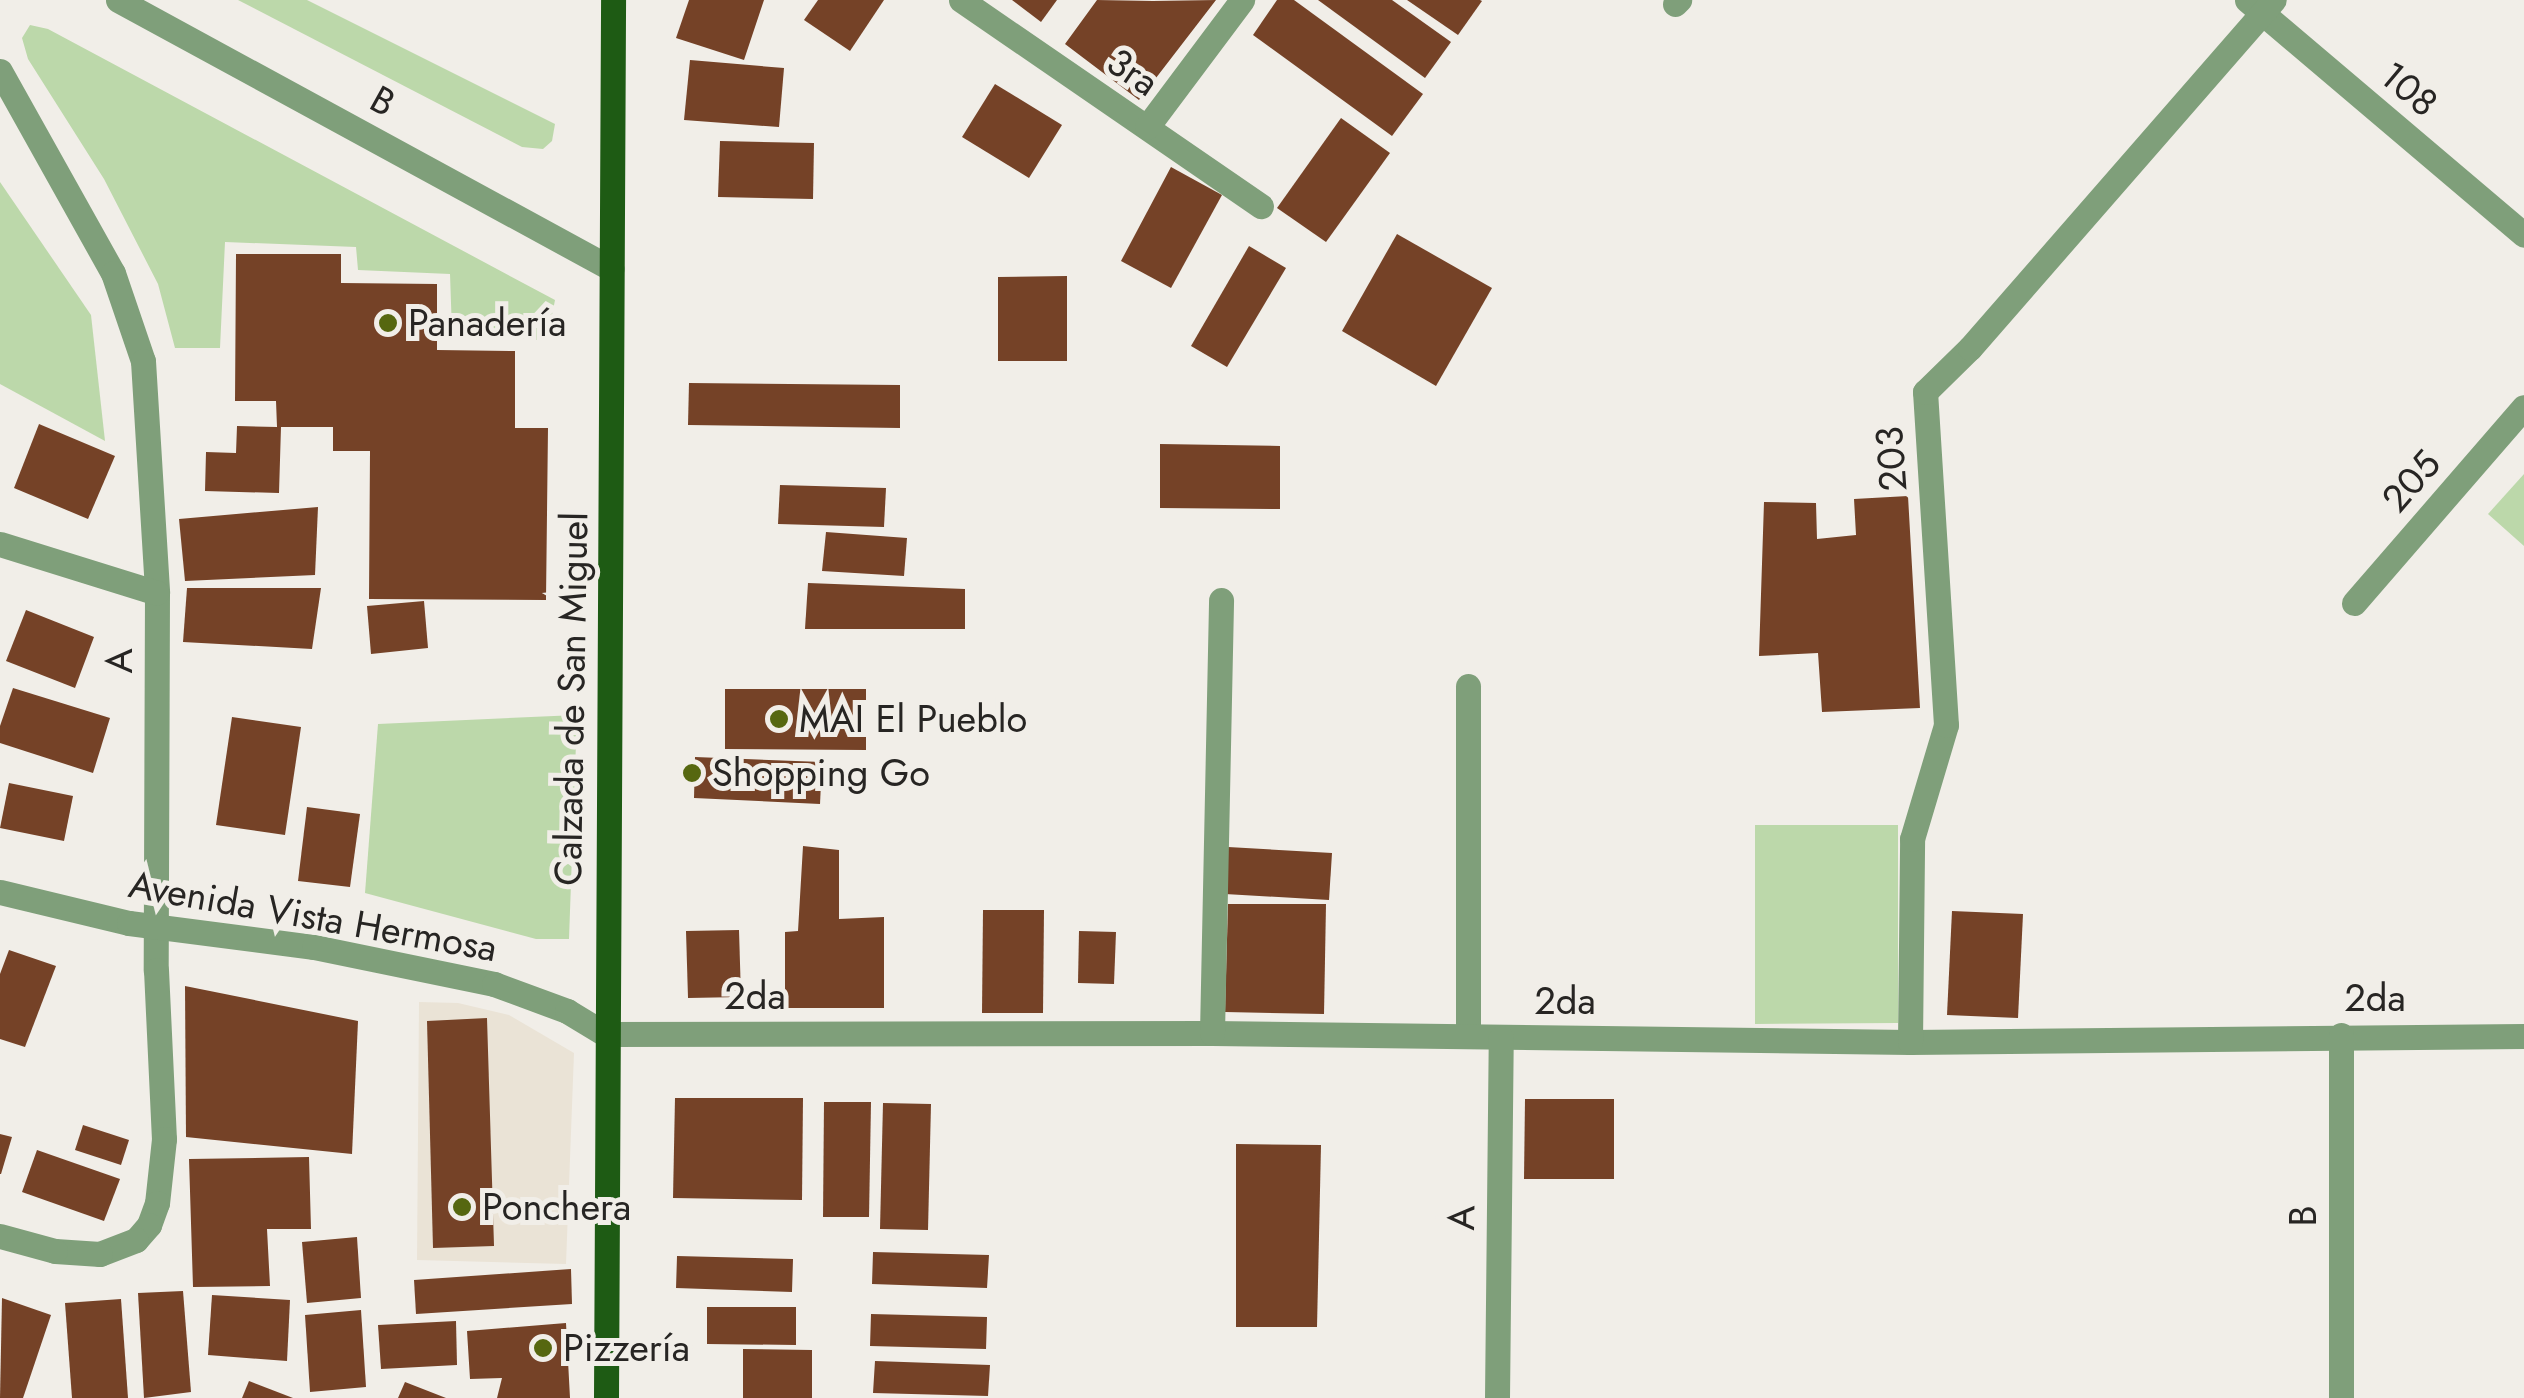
<!DOCTYPE html>
<html>
<head>
<meta charset="utf-8">
<style>
	body { margin:0 }
	#map { position:relative; width:2524px; height:1398px; overflow:hidden; background:#f1eee8; font-family:Jost,sans-serif }
	div>[style] { position:absolute }
	.built>* { inset:0; background:#eae3d6 }
	.green>* { inset:0; background:#bcd8aa }
	.building>* { inset:0; background:#754227 }
	.minor>* { height:25px; margin:-12.5px; padding:0 12.5px; transform-origin:12.5px; border-radius:12.5px; background:#7f9f7a }
	.major>* { height:25px; margin:-12.5px; padding:0 12.5px; transform-origin:12.5px; border-radius:12.5px; background:#1e5b14 }
	.dots>* { width:28px; height:28px; translate:-50% -50%; box-sizing:border-box; border:5px solid #f1eee8; border-radius:50% }
	span { translate:-50% -50%; white-space:nowrap; text-align:center; line-height:1.15; -webkit-text-stroke:10px #f1eee8; paint-order:stroke }
	.street-label { font-size:38px; color:#272523 }
	.poi-label { font-size:38px; color:#272523 }
	.left { translate:0 -50%; text-align:left }
</style>
</head>
<body>
<div id="map">
	<div class="built">
		<i style="clip-path:polygon(419px 1002px,458px 1003px,509px 1015px,574px 1053px,566px 1264px,417px 1260px)"></i>
	</div>
	<div class="green">
		<i style="clip-path:polygon(238px 0,307px 0,555px 124px,552px 141px,543px 149px,522px 147px)"></i>
		<i style="clip-path:polygon(30px 25px,48px 29px,555px 300px,547px 341px,452px 332px,450px 274px,358px 270px,356px 247px,225px 242px,220px 348px,175px 348px,158px 284px,104px 179px,28px 59px,22px 38px)"></i>
		<i style="clip-path:polygon(0 182px,91px 315px,105px 441px,0 384px)"></i>
		<i style="clip-path:polygon(2524px 474px,2524px 546px,2488px 514px)"></i>
		<i style="clip-path:polygon(577px 715px,569px 939px,536px 939px,365px 893px,378px 724px)"></i>
		<i style="clip-path:polygon(1755px 825px,1898px 825px,1898px 1023px,1755px 1024px)"></i>
	</div>
	<div class="building">
		<i style="clip-path:polygon(689px 0,764px 0,744px 60px,676px 38px)"></i>
		<i style="clip-path:polygon(818px 0,884px 0,850px 51px,804px 20px)"></i>
		<i style="clip-path:polygon(1012px 0,1057px 0,1041px 22px)"></i>
		<i style="clip-path:polygon(1097px 0,1153px 1px,1216px 0,1139px 100px,1065px 44px)"></i>
		<i style="clip-path:polygon(1277px 0,1294px 0,1423px 94px,1392px 136px,1253px 35px)"></i>
		<i style="clip-path:polygon(1318px 0,1392px 0,1451px 42px,1425px 78px)"></i>
		<i style="clip-path:polygon(1407px 0,1480px 0,1482px 1px,1458px 35px)"></i>
		<i style="clip-path:polygon(690px 60px,784px 68px,779px 127px,684px 120px)"></i>
		<i style="clip-path:polygon(995px 84px,1062px 125px,1029px 178px,962px 137px)"></i>
		<i style="clip-path:polygon(1341px 118px,1390px 153px,1326px 242px,1277px 208px)"></i>
		<i style="clip-path:polygon(720px 141px,814px 143px,813px 199px,718px 197px)"></i>
		<i style="clip-path:polygon(1171px 167px,1222px 195px,1171px 288px,1121px 261px)"></i>
		<i style="clip-path:polygon(1397px 234px,1492px 288px,1436px 386px,1342px 331px)"></i>
		<i style="clip-path:polygon(1249px 246px,1286px 268px,1227px 367px,1191px 346px)"></i>
		<i style="clip-path:polygon(236px 254px,341px 254px,341px 283px,437px 284px,437px 350px,515px 351px,515px 428px,548px 428px,546px 600px,369px 599px,370px 451px,333px 451px,333px 427px,281px 427px,279px 493px,205px 491px,206px 452px,236px 453px,237px 426px,277px 427px,276px 401px,235px 401px)"></i>
		<i style="clip-path:polygon(1067px 276px,1067px 361px,998px 361px,998px 277px)"></i>
		<i style="clip-path:polygon(689px 383px,900px 385px,900px 428px,688px 425px)"></i>
		<i style="clip-path:polygon(39px 424px,115px 456px,88px 519px,14px 488px)"></i>
		<i style="clip-path:polygon(1160px 444px,1280px 446px,1280px 509px,1160px 508px)"></i>
		<i style="clip-path:polygon(780px 485px,886px 488px,884px 527px,778px 524px)"></i>
		<i style="clip-path:polygon(1908px 496px,1920px 708px,1822px 712px,1818px 653px,1759px 656px,1764px 502px,1816px 503px,1817px 539px,1856px 535px,1854px 499px)"></i>
		<i style="clip-path:polygon(318px 507px,315px 575px,185px 581px,179px 519px)"></i>
		<i style="clip-path:polygon(826px 532px,907px 538px,904px 576px,822px 571px)"></i>
		<i style="clip-path:polygon(808px 583px,965px 589px,965px 629px,805px 629px)"></i>
		<i style="clip-path:polygon(187px 588px,321px 588px,312px 649px,183px 642px)"></i>
		<i style="clip-path:polygon(424px 601px,428px 648px,371px 654px,367px 606px)"></i>
		<i style="clip-path:polygon(26px 610px,94px 637px,75px 688px,6px 661px)"></i>
		<i style="clip-path:polygon(13px 688px,110px 718px,93px 773px,0 743px,0 726px)"></i>
		<i style="clip-path:polygon(725px 689px,866px 689px,866px 750px,725px 749px)"></i>
		<i style="clip-path:polygon(232px 717px,301px 727px,285px 835px,216px 825px)"></i>
		<i style="clip-path:polygon(695px 757px,822px 762px,820px 804px,694px 798px)"></i>
		<i style="clip-path:polygon(9px 783px,73px 796px,64px 841px,0 828px)"></i>
		<i style="clip-path:polygon(307px 807px,360px 814px,350px 887px,298px 881px)"></i>
		<i style="clip-path:polygon(803px 846px,839px 850px,839px 919px,884px 917px,884px 1008px,785px 1008px,785px 932px,798px 931px)"></i>
		<i style="clip-path:polygon(1228px 847px,1332px 853px,1329px 900px,1225px 894px)"></i>
		<i style="clip-path:polygon(1228px 904px,1326px 904px,1324px 1014px,1225px 1012px)"></i>
		<i style="clip-path:polygon(983px 910px,1044px 910px,1043px 1013px,982px 1013px)"></i>
		<i style="clip-path:polygon(1952px 911px,2023px 914px,2018px 1018px,1947px 1015px)"></i>
		<i style="clip-path:polygon(739px 930px,741px 997px,688px 998px,686px 931px)"></i>
		<i style="clip-path:polygon(1079px 931px,1116px 932px,1114px 984px,1078px 983px)"></i>
		<i style="clip-path:polygon(9px 950px,56px 966px,25px 1047px,0 1039px,0 974px)"></i>
		<i style="clip-path:polygon(185px 986px,358px 1021px,352px 1154px,186px 1137px)"></i>
		<i style="clip-path:polygon(487px 1018px,494px 1246px,433px 1248px,427px 1021px)"></i>
		<i style="clip-path:polygon(675px 1098px,803px 1098px,802px 1200px,673px 1198px)"></i>
		<i style="clip-path:polygon(1525px 1099px,1614px 1099px,1614px 1179px,1524px 1179px)"></i>
		<i style="clip-path:polygon(824px 1102px,871px 1102px,869px 1217px,823px 1217px)"></i>
		<i style="clip-path:polygon(883px 1103px,931px 1104px,928px 1230px,880px 1229px)"></i>
		<i style="clip-path:polygon(83px 1125px,129px 1140px,121px 1165px,75px 1150px)"></i>
		<i style="clip-path:polygon(0 1134px,12px 1137px,1px 1174px,0 1174px)"></i>
		<i style="clip-path:polygon(1236px 1144px,1321px 1145px,1317px 1327px,1236px 1327px)"></i>
		<i style="clip-path:polygon(37px 1150px,120px 1179px,104px 1221px,22px 1192px)"></i>
		<i style="clip-path:polygon(309px 1157px,311px 1229px,267px 1229px,270px 1286px,193px 1287px,189px 1159px)"></i>
		<i style="clip-path:polygon(357px 1237px,361px 1298px,307px 1303px,302px 1242px)"></i>
		<i style="clip-path:polygon(873px 1252px,989px 1255px,987px 1288px,872px 1284px)"></i>
		<i style="clip-path:polygon(677px 1256px,793px 1259px,792px 1292px,676px 1288px)"></i>
		<i style="clip-path:polygon(571px 1269px,572px 1304px,416px 1314px,414px 1280px)"></i>
		<i style="clip-path:polygon(183px 1291px,191px 1392px,144px 1398px,138px 1293px)"></i>
		<i style="clip-path:polygon(212px 1295px,290px 1300px,287px 1361px,208px 1355px)"></i>
		<i style="clip-path:polygon(2px 1298px,51px 1315px,23px 1398px,0 1398px)"></i>
		<i style="clip-path:polygon(121px 1299px,128px 1398px,72px 1398px,65px 1303px)"></i>
		<i style="clip-path:polygon(707px 1307px,796px 1307px,796px 1345px,707px 1344px)"></i>
		<i style="clip-path:polygon(361px 1310px,366px 1387px,310px 1392px,305px 1315px)"></i>
		<i style="clip-path:polygon(871px 1314px,987px 1317px,986px 1349px,870px 1346px)"></i>
		<i style="clip-path:polygon(456px 1321px,457px 1365px,381px 1369px,378px 1325px)"></i>
		<i style="clip-path:polygon(566px 1323px,570px 1398px,497px 1398px,502px 1378px,470px 1379px,467px 1331px)"></i>
		<i style="clip-path:polygon(743px 1349px,812px 1350px,812px 1398px,743px 1398px)"></i>
		<i style="clip-path:polygon(875px 1361px,990px 1365px,988px 1396px,873px 1393px)"></i>
		<i style="clip-path:polygon(249px 1381px,293px 1398px,242px 1398px)"></i>
		<i style="clip-path:polygon(405px 1382px,446px 1398px,398px 1398px)"></i>
	</div>
	<div class="minor">
		<i style="left:118px;top:0;width:562px;rotate:28.57deg"></i>
		<i style="left:961px;top:0;width:364px;rotate:34.5deg"></i>
		<i style="left:2247px;top:0;width:363px;rotate:40.3deg"></i>
		<i style="left:1675px;top:4px;width:6px;rotate:-45deg"></i>
		<i style="left:0;top:71px;width:231px;rotate:60.8deg"></i>
		<i style="left:113px;top:273px;width:93px;rotate:71.2deg"></i>
		<i style="left:143px;top:361px;width:232px;rotate:86.5deg"></i>
		<i style="left:157px;top:593px;width:377px;rotate:90.2deg"></i>
		<i style="left:156px;top:970px;width:169px;rotate:87.3deg"></i>
		<i style="left:164px;top:1139px;width:64px;rotate:96.2deg"></i>
		<i style="left:157px;top:1203px;width:23px;rotate:110deg"></i>
		<i style="left:149px;top:1225px;width:20px;rotate:131deg"></i>
		<i style="left:136px;top:1240px;width:39px;rotate:159deg"></i>
		<i style="left:100px;top:1254px;width:45px;rotate:-176.2deg"></i>
		<i style="left:55px;top:1251px;width:57px;rotate:-164.7deg"></i>
		<i style="left:1147px;top:127px;width:159px;rotate:-53.2deg"></i>
		<i style="left:0;top:544px;width:164px;rotate:17.3deg"></i>
		<i style="left:2354px;top:603px;width:259px;rotate:-49.1deg"></i>
		<i style="left:1468px;top:686px;width:350px;rotate:90deg"></i>
		<i style="left:0;top:892px;width:133px;rotate:13.5deg"></i>
		<i style="left:129px;top:923px;width:187px;rotate:7.4deg"></i>
		<i style="left:314px;top:947px;width:184px;rotate:11.6deg"></i>
		<i style="left:494px;top:984px;width:78px;rotate:20.3deg"></i>
		<i style="left:567px;top:1011px;width:44px;rotate:31.2deg"></i>
		<i style="left:605px;top:1034px;width:607px;rotate:-0.09deg"></i>
		<i style="left:1212px;top:1033px;width:698px;rotate:0.74deg"></i>
		<i style="left:1910px;top:1042px;width:614px;rotate:-0.56deg"></i>
		<i style="left:1212px;top:1033px;width:433px;rotate:-88.8deg"></i>
		<i style="left:1910px;top:1042px;width:203px;rotate:-89.4deg"></i>
		<i style="left:1912px;top:839px;width:119px;rotate:-73.4deg"></i>
		<i style="left:1946px;top:725px;width:334px;rotate:-93.6deg"></i>
		<i style="left:1925px;top:392px;width:63px;rotate:-44.4deg"></i>
		<i style="left:1970px;top:348px;width:462px;rotate:-48.9deg"></i>
		<i style="left:1497px;top:1398px;width:360px;rotate:-89.4deg"></i>
		<i style="left:2341px;top:1398px;width:363px;rotate:-90deg"></i>
	</div>
	<div class="major">
		<i style="left:606px;top:1398px;width:1398px;rotate:-89.71deg"></i>
	</div>
	<div class="dots">
		<i style="left:388px;top:323px;background:#566710"></i>
		<i style="left:779px;top:719px;background:#566710"></i>
		<i style="left:692px;top:773px;background:#566710"></i>
		<i style="left:462px;top:1207px;background:#566710"></i>
		<i style="left:543px;top:1348px;background:#566710"></i>
	</div>
	<div class="street-label">
		<span style="left:1133px;top:72px;rotate:34deg">3ra</span>
		<span style="left:2409px;top:89px;rotate:40deg">108</span>
		<span style="left:383px;top:101px;rotate:29deg">B</span>
		<span style="left:1891px;top:459px;rotate:-94deg">203</span>
		<span style="left:2411px;top:481px;rotate:-49deg">205</span>
		<span style="left:119px;top:661px;rotate:-90deg">A</span>
		<span style="left:571px;top:699px;rotate:-89deg">Calzada de San Miguel</span>
		<span style="left:313px;top:916px;rotate:10deg">Avenida Vista Hermosa</span>
		<span style="left:755px;top:996px">2da</span>
		<span style="left:2375px;top:998px">2da</span>
		<span style="left:1565px;top:1001px">2da</span>
		<span style="left:2303px;top:1216px;rotate:-90deg">B</span>
		<span style="left:1461px;top:1218px;rotate:-89deg">A</span>
	</div>
	<div class="poi-label">
		<span class="left" style="left:408px;top:323px">Panadería</span>
		<span class="left" style="left:799px;top:719px">MAI El Pueblo</span>
		<span class="left" style="left:712px;top:773px">Shopping Go</span>
		<span class="left" style="left:482px;top:1207px">Ponchera</span>
		<span class="left" style="left:563px;top:1348px">Pizzería</span>
	</div>
</div>
</body>
</html>
